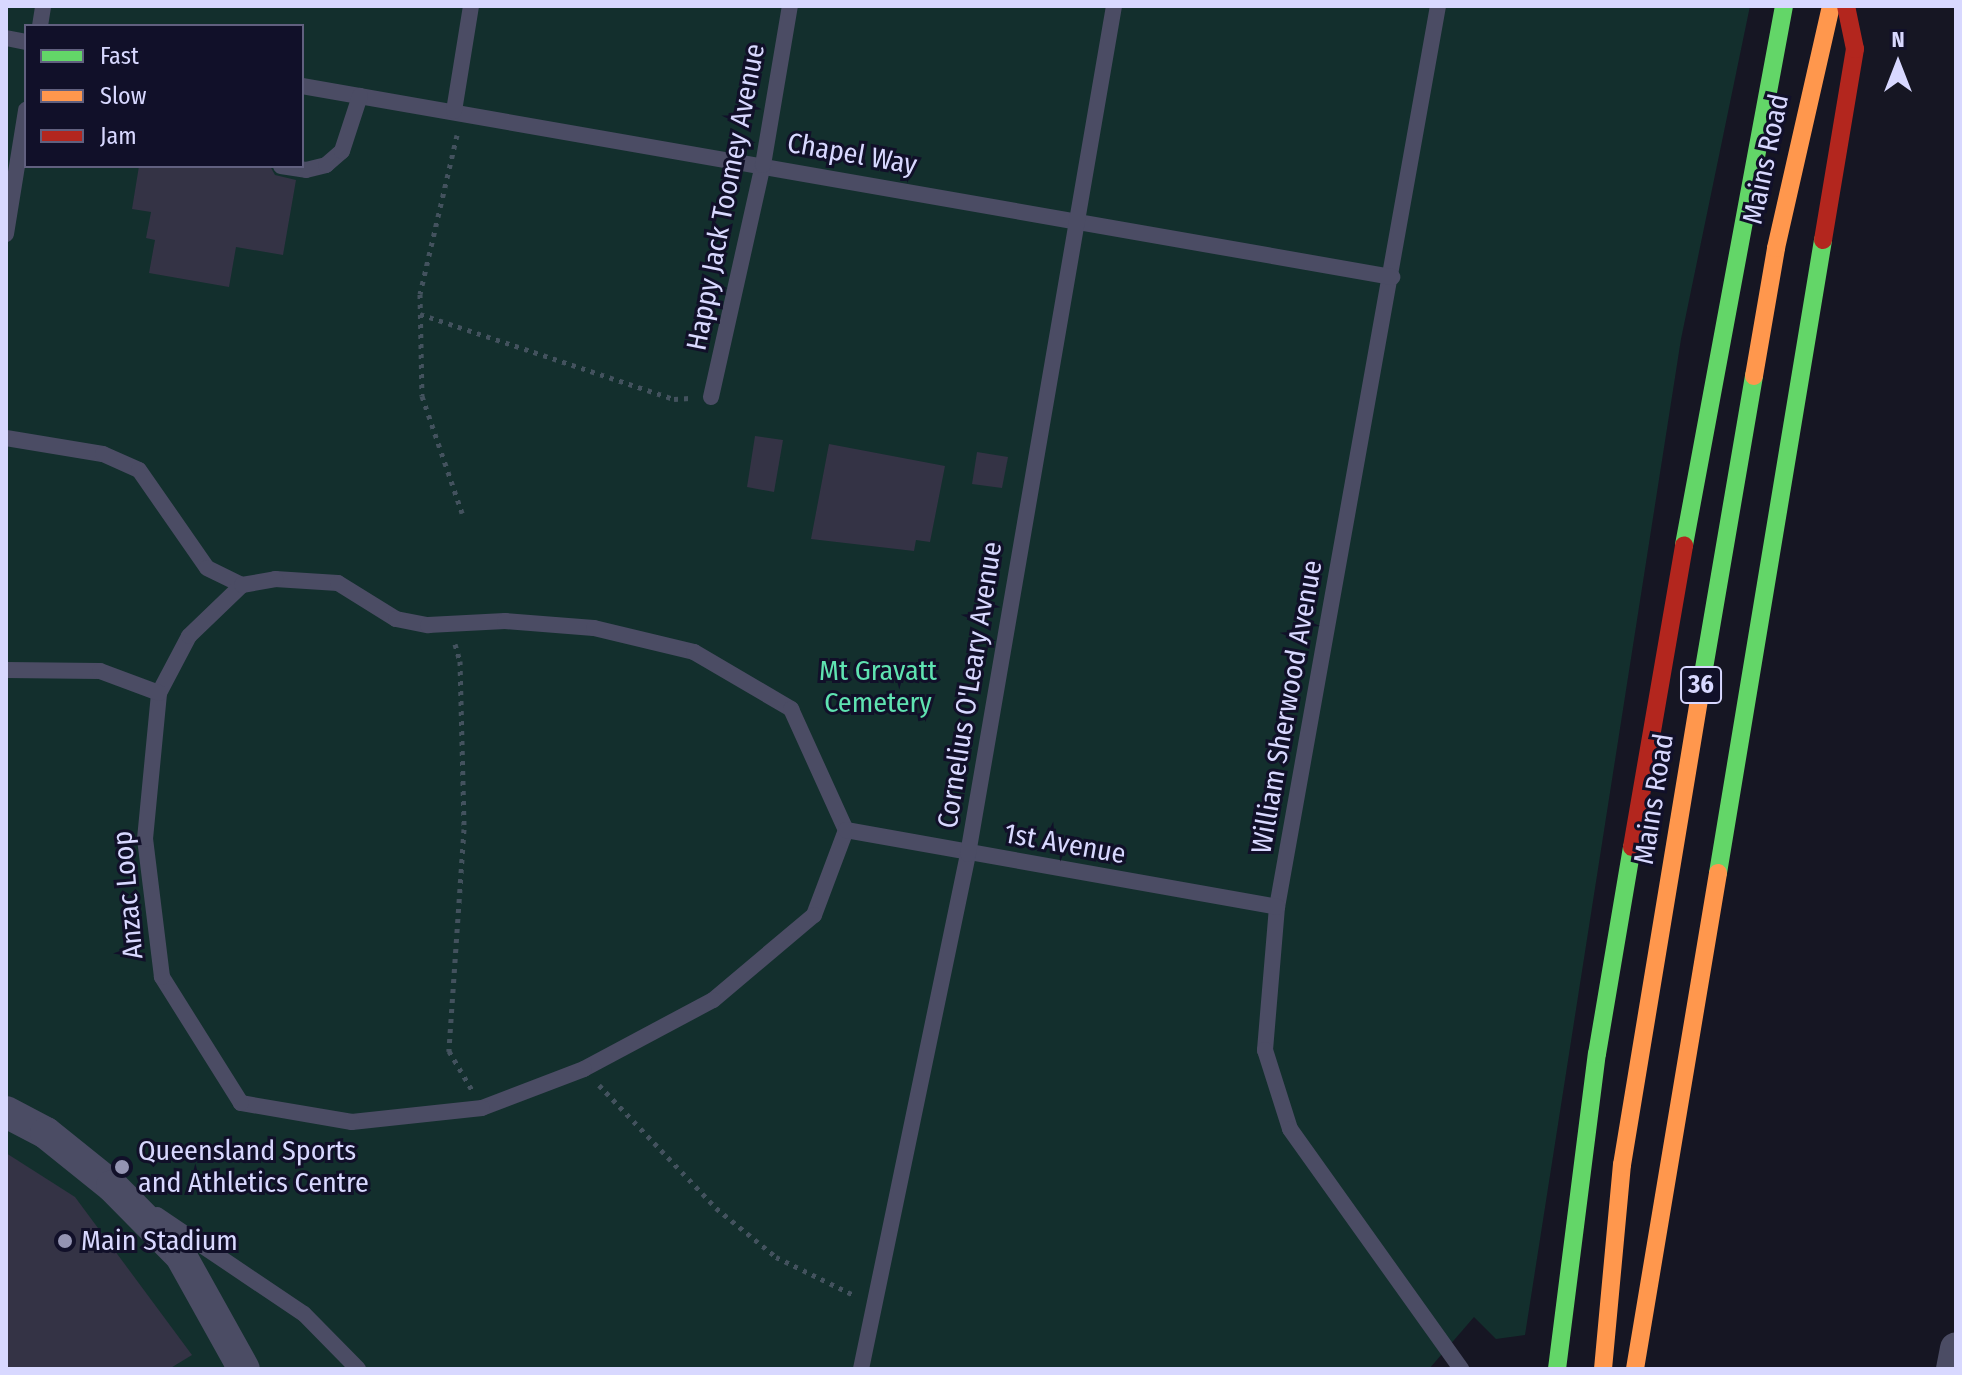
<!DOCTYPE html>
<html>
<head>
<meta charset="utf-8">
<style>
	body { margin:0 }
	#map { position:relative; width:1962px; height:1375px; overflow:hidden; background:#161623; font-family:"Fira Sans Condensed",sans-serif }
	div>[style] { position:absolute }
	.green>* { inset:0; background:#132f2d }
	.building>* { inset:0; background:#343345 }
	.path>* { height:5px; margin-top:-2.5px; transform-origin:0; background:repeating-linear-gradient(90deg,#43525e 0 4px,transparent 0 10px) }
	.lane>* { height:16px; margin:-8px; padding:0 8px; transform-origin:8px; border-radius:8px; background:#4b4c64 }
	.street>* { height:32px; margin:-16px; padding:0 16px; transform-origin:16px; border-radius:16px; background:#4b4c64 }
	.fast>* { height:18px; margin:-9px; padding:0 9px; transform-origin:9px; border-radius:9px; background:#63d668 }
	.slow>* { height:18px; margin:-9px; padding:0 9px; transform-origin:9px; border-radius:9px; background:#ff974d }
	.jam>* { height:18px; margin:-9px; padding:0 9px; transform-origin:9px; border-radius:9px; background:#b3261e }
	.dots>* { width:22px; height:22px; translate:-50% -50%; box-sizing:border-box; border:4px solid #111029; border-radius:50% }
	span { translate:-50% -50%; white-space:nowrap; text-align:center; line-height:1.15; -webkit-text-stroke:6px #111029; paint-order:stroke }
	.shield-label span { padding:2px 6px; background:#111029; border:2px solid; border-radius:6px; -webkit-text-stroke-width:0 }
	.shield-label { font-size:26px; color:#d8d8ff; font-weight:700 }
	.street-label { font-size:28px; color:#d8d8ff }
	.park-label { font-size:28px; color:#5fe3b1 }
	.poi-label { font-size:28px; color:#d8d8ff }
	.left { translate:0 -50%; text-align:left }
	.frame { position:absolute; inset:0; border:8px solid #d8d8ff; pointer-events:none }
	.legend { position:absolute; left:24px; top:24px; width:280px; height:144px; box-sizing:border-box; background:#111029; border:2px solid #61607f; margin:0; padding:10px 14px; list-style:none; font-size:24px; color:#d8d8ff }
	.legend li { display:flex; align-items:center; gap:16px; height:40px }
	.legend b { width:40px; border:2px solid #61607f }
	.north { position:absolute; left:1858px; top:24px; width:80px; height:80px; -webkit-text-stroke:6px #111029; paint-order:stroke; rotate:0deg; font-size:22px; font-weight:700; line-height:32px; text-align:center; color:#d8d8ff }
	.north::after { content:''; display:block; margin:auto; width:28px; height:36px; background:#d8d8ff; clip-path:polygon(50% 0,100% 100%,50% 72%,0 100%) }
</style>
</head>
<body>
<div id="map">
	<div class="green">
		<i style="clip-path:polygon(evenodd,6px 6px,1750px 6px,1681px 339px,1525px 1335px,1496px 1339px,1474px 1317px,1429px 1369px,6px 1369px,6px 6px,26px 26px,302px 26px,302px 166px,26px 166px,26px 26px)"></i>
	</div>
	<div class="building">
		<i style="clip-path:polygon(139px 166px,270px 166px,275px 175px,296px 180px,283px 255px,236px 247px,229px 287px,149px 273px,155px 240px,146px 238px,151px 212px,132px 209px)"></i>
		<i style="clip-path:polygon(755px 436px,783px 440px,774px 492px,747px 487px)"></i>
		<i style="clip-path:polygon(829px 444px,945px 466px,930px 542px,916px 540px,914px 551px,811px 539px)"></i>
		<i style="clip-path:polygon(977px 452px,1008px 457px,1002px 488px,972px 484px)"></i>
		<i style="clip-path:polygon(6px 1153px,75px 1197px,192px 1355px,169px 1369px,6px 1369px)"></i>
	</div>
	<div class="path">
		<i style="left:457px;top:135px;width:163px;rotate:103.1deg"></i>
		<i style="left:420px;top:294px;width:102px;rotate:88.9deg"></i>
		<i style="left:422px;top:396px;width:124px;rotate:71.1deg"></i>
		<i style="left:420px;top:314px;width:268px;rotate:18.5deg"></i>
		<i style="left:674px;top:399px;width:16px;rotate:-4deg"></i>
		<i style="left:455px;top:644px;width:18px;rotate:74deg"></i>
		<i style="left:460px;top:661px;width:168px;rotate:88.6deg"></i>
		<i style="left:464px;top:829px;width:223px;rotate:93.9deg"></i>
		<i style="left:449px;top:1051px;width:45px;rotate:59.5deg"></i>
		<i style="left:599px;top:1085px;width:170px;rotate:46.4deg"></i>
		<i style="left:716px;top:1208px;width:77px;rotate:39.2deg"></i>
		<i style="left:776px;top:1257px;width:87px;rotate:26deg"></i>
	</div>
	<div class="lane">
		<i style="left:1438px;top:6px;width:915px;rotate:100.13deg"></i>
		<i style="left:1277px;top:907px;width:144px;rotate:94.8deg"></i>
		<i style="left:1265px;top:1050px;width:83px;rotate:72.4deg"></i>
		<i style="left:1290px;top:1129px;width:295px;rotate:54.5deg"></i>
		<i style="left:40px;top:26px;width:20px;rotate:-81deg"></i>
		<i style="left:6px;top:38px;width:20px;rotate:11deg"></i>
		<i style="left:302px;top:86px;width:1107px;rotate:9.94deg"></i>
		<i style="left:454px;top:111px;width:106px;rotate:-80.8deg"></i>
		<i style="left:281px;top:166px;width:25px;rotate:9deg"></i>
		<i style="left:306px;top:170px;width:21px;rotate:-14deg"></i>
		<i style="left:326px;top:165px;width:21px;rotate:-41deg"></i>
		<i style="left:342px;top:151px;width:58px;rotate:-71.9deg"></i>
		<i style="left:6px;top:234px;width:126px;rotate:-80.8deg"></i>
		<i style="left:711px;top:397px;width:238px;rotate:-77.4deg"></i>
		<i style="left:763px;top:165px;width:161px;rotate:-80.4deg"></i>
		<i style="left:6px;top:438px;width:98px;rotate:9.4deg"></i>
		<i style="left:103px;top:454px;width:39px;rotate:24deg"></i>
		<i style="left:139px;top:470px;width:119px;rotate:55.2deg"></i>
		<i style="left:207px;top:568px;width:39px;rotate:26deg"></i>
		<i style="left:275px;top:579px;width:63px;rotate:3.6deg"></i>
		<i style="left:338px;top:583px;width:68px;rotate:31.8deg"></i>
		<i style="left:396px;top:619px;width:33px;rotate:11deg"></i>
		<i style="left:428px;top:625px;width:77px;rotate:-3deg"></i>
		<i style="left:505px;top:621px;width:89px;rotate:4.5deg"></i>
		<i style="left:594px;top:628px;width:103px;rotate:13.5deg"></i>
		<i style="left:694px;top:652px;width:113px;rotate:30.4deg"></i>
		<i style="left:791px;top:709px;width:133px;rotate:65.6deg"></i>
		<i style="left:846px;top:830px;width:91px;rotate:110.6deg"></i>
		<i style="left:814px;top:915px;width:132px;rotate:139.9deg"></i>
		<i style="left:713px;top:1000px;width:146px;rotate:151.9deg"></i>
		<i style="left:584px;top:1069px;width:109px;rotate:159.1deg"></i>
		<i style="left:482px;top:1108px;width:131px;rotate:173.9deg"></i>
		<i style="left:352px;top:1122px;width:113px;rotate:-170.3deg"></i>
		<i style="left:241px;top:1103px;width:149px;rotate:-122.1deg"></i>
		<i style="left:162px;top:977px;width:139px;rotate:-97deg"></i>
		<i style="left:145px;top:839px;width:147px;rotate:-84.5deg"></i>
		<i style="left:159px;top:693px;width:64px;rotate:-62.2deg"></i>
		<i style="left:189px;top:636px;width:74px;rotate:-43.9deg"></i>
		<i style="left:242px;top:585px;width:34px;rotate:-10deg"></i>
		<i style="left:6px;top:670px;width:94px;rotate:0.6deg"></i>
		<i style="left:100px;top:671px;width:63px;rotate:20.4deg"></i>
		<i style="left:846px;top:830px;width:438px;rotate:10.1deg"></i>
		<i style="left:157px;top:1215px;width:177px;rotate:34deg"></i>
		<i style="left:304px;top:1314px;width:77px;rotate:45.5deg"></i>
		<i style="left:861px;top:1369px;width:526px;rotate:-78.26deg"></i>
		<i style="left:968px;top:854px;width:860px;rotate:-80.23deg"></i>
	</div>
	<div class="street">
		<i style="left:6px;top:1112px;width:45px;rotate:27.7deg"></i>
		<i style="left:46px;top:1133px;width:85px;rotate:38.8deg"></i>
		<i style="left:112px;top:1186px;width:98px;rotate:45.4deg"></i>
		<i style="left:181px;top:1256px;width:129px;rotate:60.9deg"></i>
		<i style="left:1952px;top:1369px;width:21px;rotate:-79deg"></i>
	</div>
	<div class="fast">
		<i style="left:1684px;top:545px;width:548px;rotate:-79.49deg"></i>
		<i style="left:1702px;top:680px;width:308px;rotate:-80.3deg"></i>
		<i style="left:1718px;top:873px;width:642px;rotate:-80.58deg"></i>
		<i style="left:1557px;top:1369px;width:318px;rotate:-82.8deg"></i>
		<i style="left:1597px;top:1054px;width:210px;rotate:-80.4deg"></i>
	</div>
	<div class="slow">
		<i style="left:1754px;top:376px;width:130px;rotate:-80.2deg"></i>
		<i style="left:1776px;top:248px;width:248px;rotate:-77.2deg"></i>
		<i style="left:1603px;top:1369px;width:205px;rotate:-84.7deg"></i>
		<i style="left:1622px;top:1165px;width:492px;rotate:-80.6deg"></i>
		<i style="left:1635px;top:1369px;width:503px;rotate:-80.5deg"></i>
	</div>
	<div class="jam">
		<i style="left:1823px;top:240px;width:194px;rotate:-80.5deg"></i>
		<i style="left:1855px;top:49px;width:44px;rotate:-101.8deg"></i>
		<i style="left:1632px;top:847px;width:306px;rotate:-80.2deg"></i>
	</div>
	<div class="dots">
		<i style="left:122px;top:1167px;background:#9494b2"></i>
		<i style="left:65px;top:1241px;background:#9494b2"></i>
	</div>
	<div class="shield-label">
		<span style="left:1701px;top:685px">36</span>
	</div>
	<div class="street-label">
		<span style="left:852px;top:154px;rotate:10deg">Chapel Way</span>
		<span style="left:1766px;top:159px;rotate:-78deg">Mains Road</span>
		<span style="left:726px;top:197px;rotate:-79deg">Happy Jack Toomey Avenue</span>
		<span style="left:970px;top:685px;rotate:-81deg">Cornelius O'Leary Avenue</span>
		<span style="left:1287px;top:707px;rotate:-80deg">William Sherwood Avenue</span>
		<span style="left:1654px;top:799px;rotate:-81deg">Mains Road</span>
		<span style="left:1065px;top:844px;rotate:10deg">1st Avenue</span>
		<span style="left:128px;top:895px;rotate:-95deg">Anzac Loop</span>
	</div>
	<div class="park-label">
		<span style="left:878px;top:687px">Mt Gravatt<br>Cemetery</span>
	</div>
	<div class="poi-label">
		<span class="left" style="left:138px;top:1167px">Queensland Sports<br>and Athletics Centre</span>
		<span class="left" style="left:81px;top:1241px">Main Stadium</span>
	</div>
	<div class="frame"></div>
	<ul class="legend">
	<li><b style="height:10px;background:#63d668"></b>Fast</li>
	<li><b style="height:10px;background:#ff974d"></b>Slow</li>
	<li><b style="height:10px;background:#b3261e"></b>Jam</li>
	</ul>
	<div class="north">N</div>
</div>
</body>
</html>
